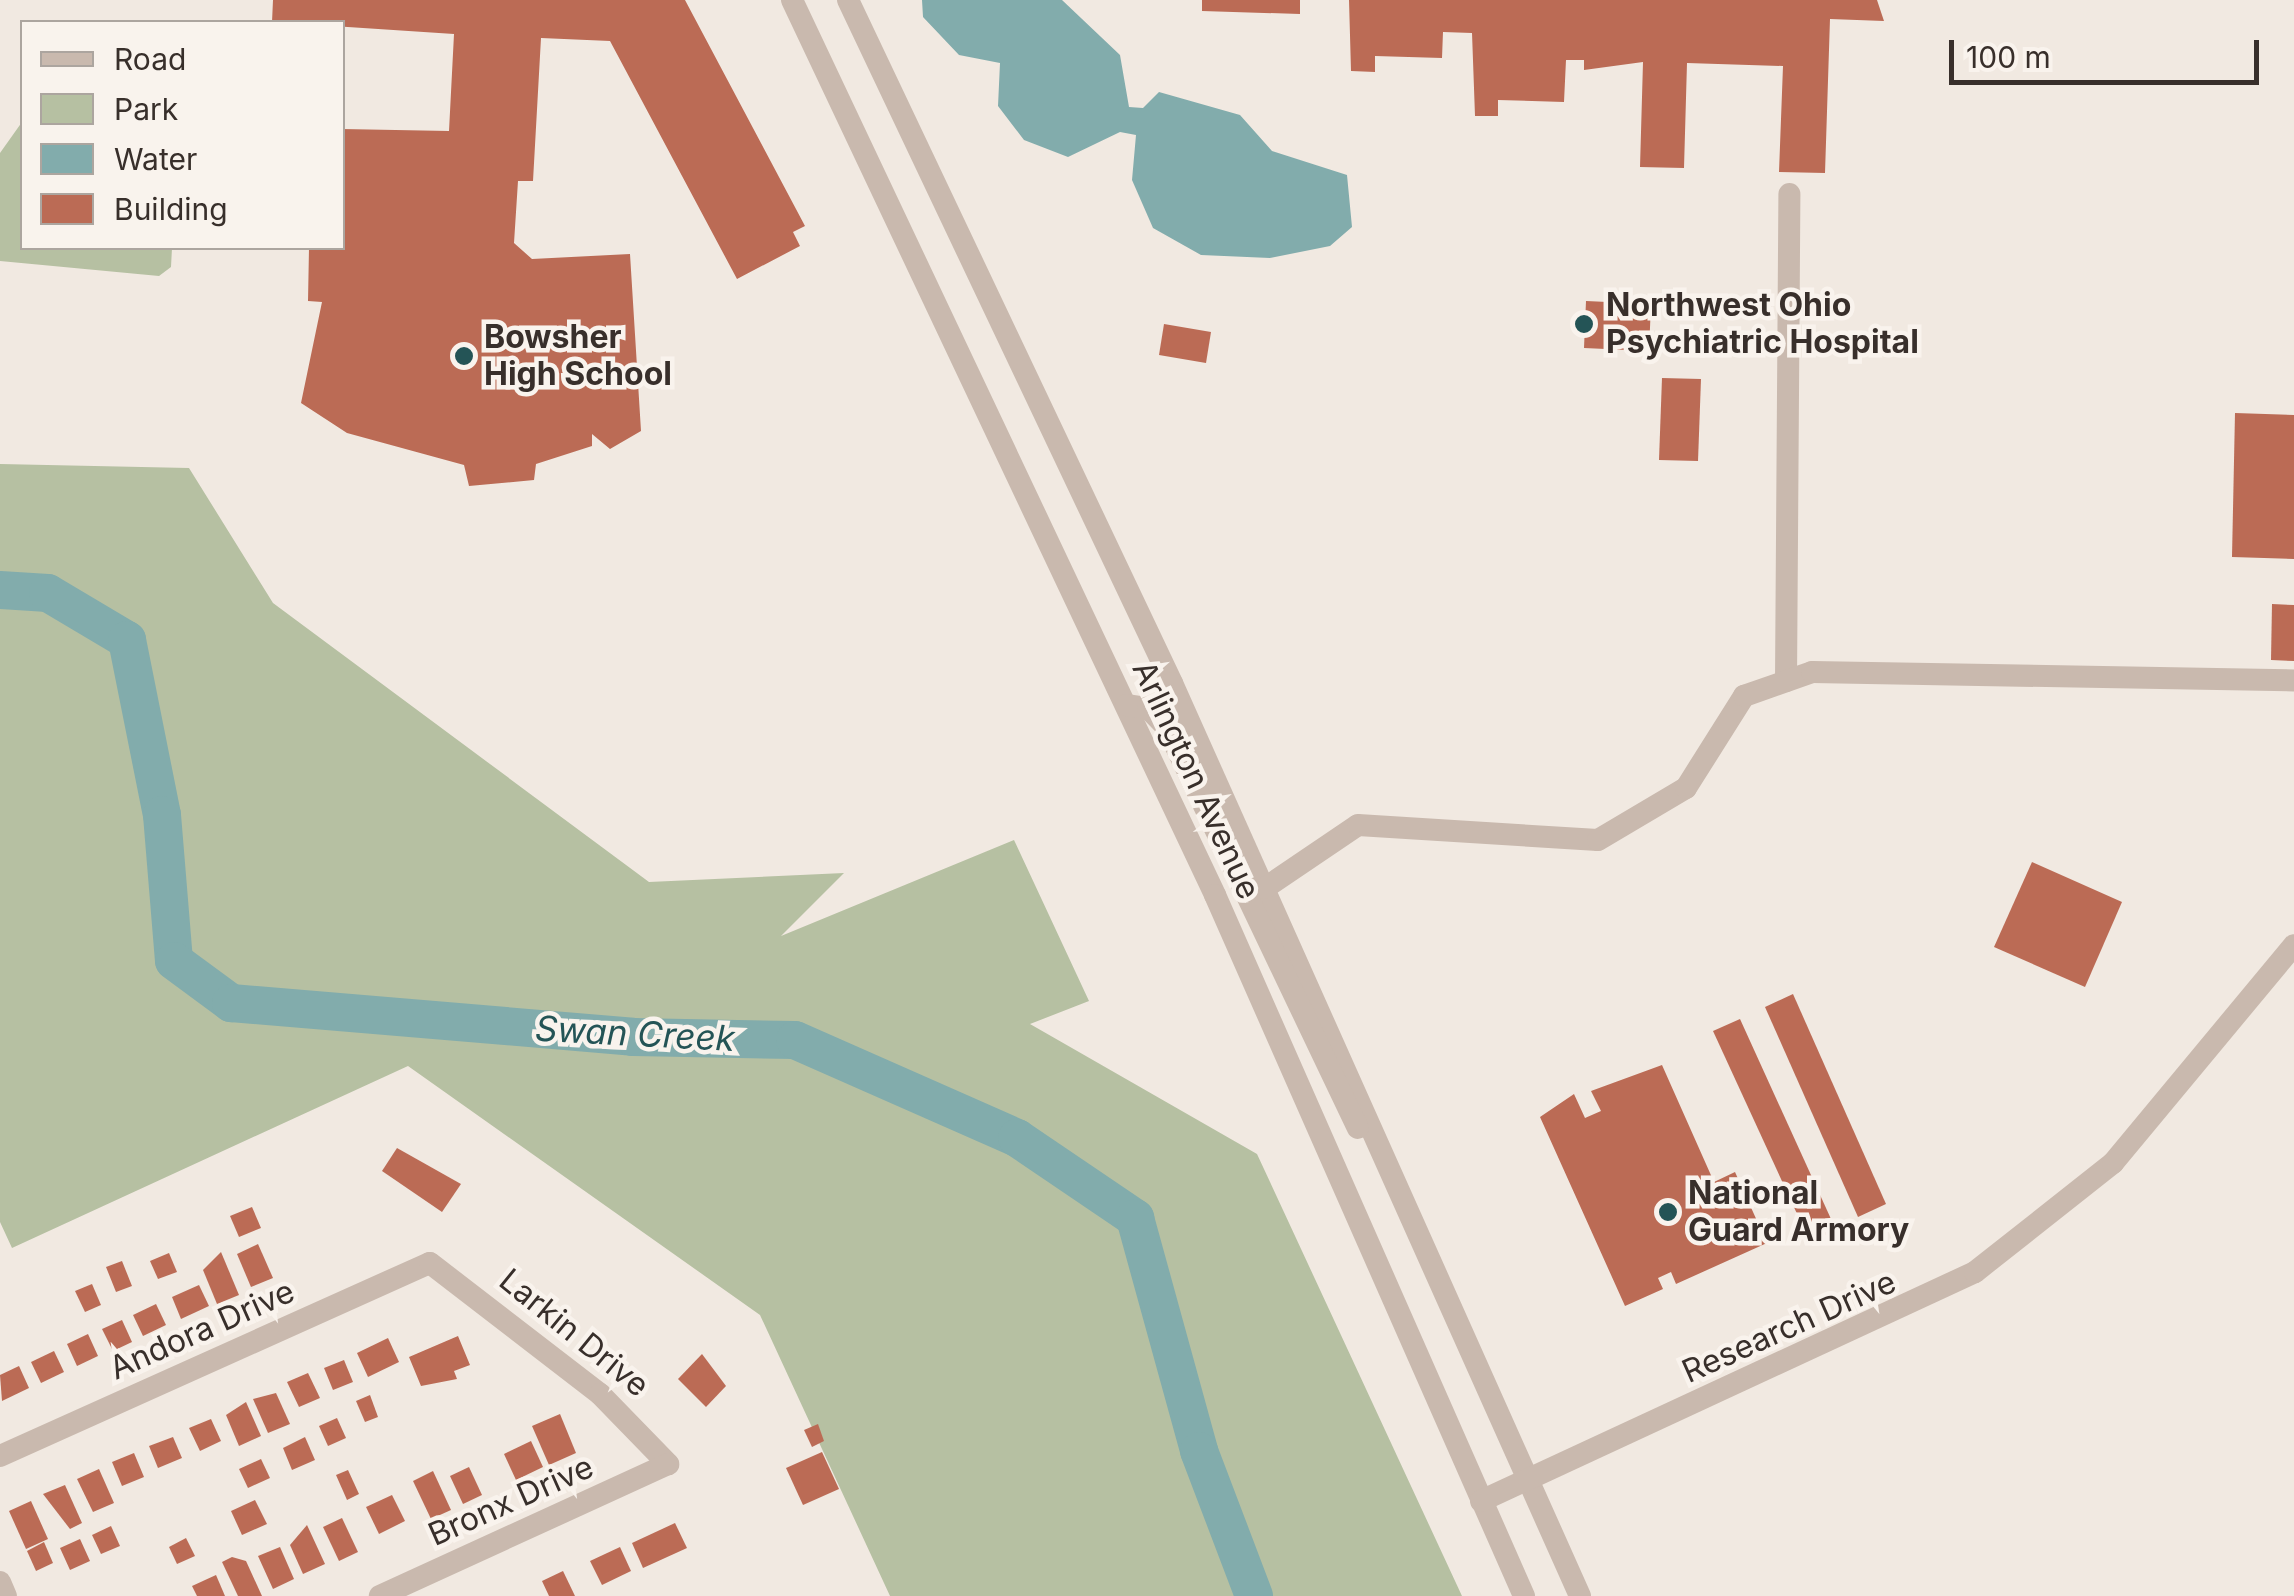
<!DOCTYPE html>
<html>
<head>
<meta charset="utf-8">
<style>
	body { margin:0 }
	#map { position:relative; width:2294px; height:1596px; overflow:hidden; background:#f1e9e1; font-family:Inter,sans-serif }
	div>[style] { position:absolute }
	.green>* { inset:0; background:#b6c0a2 }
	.water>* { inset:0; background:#82acac }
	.river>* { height:38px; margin:-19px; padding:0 19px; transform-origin:19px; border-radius:19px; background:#82acac }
	.building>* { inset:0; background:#bb6b55 }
	.minor>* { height:22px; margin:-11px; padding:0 11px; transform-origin:11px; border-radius:11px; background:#c9b9ae }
	.dots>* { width:28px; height:28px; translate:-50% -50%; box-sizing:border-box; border:5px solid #f9f3ed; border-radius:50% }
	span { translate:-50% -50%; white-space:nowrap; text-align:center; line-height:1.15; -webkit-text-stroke:9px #f9f3ed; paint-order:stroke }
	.poi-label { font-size:32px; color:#382f2b; font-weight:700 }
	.left { translate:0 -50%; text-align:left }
	.street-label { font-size:32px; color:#382f2b }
	.water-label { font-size:35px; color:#245456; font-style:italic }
	.legend { position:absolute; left:20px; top:20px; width:325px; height:230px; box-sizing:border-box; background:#f9f3ed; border:2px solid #aca59f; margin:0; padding:12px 18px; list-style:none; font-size:30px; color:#382f2b }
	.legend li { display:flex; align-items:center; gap:20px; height:50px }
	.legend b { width:50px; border:2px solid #aca59f }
	.scale { position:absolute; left:1949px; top:40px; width:310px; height:45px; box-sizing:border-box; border:5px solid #382f2b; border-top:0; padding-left:12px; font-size:30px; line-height:35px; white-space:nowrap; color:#382f2b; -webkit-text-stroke:8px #f9f3ed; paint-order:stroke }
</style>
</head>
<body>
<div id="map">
	<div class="green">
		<i style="clip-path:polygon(22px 122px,22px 248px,172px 248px,171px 267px,159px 276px,0 261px,0 153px)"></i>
		<i style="clip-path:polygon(0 464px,189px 468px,273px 603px,649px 882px,844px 873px,781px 936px,1014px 840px,1089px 1001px,1030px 1024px,1257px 1154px,1462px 1596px,890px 1596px,760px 1315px,408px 1066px,12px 1248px,0 1222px)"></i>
	</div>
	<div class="water">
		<i style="clip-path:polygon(922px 0,1062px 0,1120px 55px,1129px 107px,1143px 108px,1159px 92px,1240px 115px,1272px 151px,1347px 175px,1352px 227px,1330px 246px,1270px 258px,1201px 255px,1153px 228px,1132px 180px,1136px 135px,1120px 132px,1068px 157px,1024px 140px,998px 106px,1000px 63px,959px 55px,923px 17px)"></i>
	</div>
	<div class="river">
		<i style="left:0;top:590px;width:48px;rotate:3.6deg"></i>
		<i style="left:48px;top:593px;width:92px;rotate:30.7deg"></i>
		<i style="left:127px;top:640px;width:178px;rotate:78.7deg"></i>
		<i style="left:162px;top:815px;width:146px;rotate:85.3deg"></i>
		<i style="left:174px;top:961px;width:71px;rotate:36.4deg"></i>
		<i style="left:231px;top:1003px;width:403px;rotate:4.8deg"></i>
		<i style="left:633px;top:1037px;width:162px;rotate:1.1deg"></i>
		<i style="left:795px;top:1040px;width:243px;rotate:23.8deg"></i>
		<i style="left:1017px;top:1138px;width:143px;rotate:34.1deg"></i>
		<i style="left:1135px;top:1218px;width:242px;rotate:74.6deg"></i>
		<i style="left:1199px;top:1451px;width:155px;rotate:69.2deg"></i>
	</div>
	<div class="building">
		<i style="clip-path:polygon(273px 0,685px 0,805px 226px,793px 232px,800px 246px,737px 279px,610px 41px,541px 38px,533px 181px,518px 181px,514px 243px,532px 259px,630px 254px,641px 431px,610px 449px,592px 434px,592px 446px,536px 464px,534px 480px,469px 486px,464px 465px,347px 433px,301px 403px,322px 302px,308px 301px,309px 248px,342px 248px,342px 129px,449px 131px,454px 34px,272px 22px)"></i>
		<i style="clip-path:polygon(1202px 0,1300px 0,1300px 14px,1202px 11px)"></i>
		<i style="clip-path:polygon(1349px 0,1877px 0,1884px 21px,1830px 19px,1825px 173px,1779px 172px,1783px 66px,1687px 63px,1684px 168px,1640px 167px,1643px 62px,1584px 70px,1584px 60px,1566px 60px,1564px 102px,1498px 100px,1498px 116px,1475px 116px,1472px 33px,1443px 32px,1442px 58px,1375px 56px,1375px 72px,1351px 71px)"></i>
		<i style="clip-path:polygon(1586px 301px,1651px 304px,1649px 351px,1584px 348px)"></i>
		<i style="clip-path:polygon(1164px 324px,1211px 332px,1206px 363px,1159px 355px)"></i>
		<i style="clip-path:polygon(1662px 378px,1701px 379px,1698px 461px,1659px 460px)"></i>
		<i style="clip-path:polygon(2235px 413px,2294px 415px,2294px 559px,2232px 557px)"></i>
		<i style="clip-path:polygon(2272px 604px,2294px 605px,2294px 661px,2271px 660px)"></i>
		<i style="clip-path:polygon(2032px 862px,2122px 902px,2085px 987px,1994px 947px)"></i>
		<i style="clip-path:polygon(1793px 994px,1886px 1204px,1858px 1217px,1765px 1007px)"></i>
		<i style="clip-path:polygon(1740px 1019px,1836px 1230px,1810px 1242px,1713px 1031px)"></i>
		<i style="clip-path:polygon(1662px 1065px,1714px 1182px,1735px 1172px,1767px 1243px,1676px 1284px,1671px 1272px,1658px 1278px,1663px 1289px,1625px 1306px,1540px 1117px,1574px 1094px,1585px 1118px,1601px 1111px,1591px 1091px)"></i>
		<i style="clip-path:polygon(397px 1148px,461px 1184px,442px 1212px,382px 1171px)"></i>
		<i style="clip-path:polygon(252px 1207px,261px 1228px,239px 1237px,230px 1216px)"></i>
		<i style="clip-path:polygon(258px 1244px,273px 1278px,251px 1287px,237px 1254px)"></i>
		<i style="clip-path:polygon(221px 1252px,239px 1295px,217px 1304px,203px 1270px)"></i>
		<i style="clip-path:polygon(169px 1253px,177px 1272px,158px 1279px,150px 1261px)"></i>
		<i style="clip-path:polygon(122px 1261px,132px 1286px,116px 1292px,106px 1267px)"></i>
		<i style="clip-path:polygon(92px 1284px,101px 1305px,85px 1312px,75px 1291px)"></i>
		<i style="clip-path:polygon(199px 1285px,209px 1306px,181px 1319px,172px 1297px)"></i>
		<i style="clip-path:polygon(156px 1304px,166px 1325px,143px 1336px,133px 1315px)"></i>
		<i style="clip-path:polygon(122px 1320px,132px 1342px,113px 1351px,102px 1329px)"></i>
		<i style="clip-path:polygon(88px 1334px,98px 1356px,77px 1366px,67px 1344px)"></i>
		<i style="clip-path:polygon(458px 1336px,470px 1365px,454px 1371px,457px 1379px,421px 1386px,409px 1357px)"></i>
		<i style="clip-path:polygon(388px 1338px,399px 1362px,368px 1377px,357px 1353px)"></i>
		<i style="clip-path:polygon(54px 1351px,64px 1372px,41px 1383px,31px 1362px)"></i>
		<i style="clip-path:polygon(702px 1354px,726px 1386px,706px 1407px,678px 1379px)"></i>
		<i style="clip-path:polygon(344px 1360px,353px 1382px,333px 1390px,324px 1368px)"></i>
		<i style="clip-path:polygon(19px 1366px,29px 1388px,2px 1401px,0 1375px)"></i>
		<i style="clip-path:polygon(308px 1373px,320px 1398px,299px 1407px,287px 1382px)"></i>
		<i style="clip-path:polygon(276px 1393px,290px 1424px,268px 1433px,253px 1399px)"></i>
		<i style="clip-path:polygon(370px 1395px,378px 1417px,365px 1422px,356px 1401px)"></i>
		<i style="clip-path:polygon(246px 1402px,261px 1436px,239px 1446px,226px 1415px)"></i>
		<i style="clip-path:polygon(560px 1414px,576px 1453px,549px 1465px,532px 1426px)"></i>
		<i style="clip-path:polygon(337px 1418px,346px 1438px,328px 1446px,319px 1426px)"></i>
		<i style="clip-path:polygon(211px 1419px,221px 1441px,200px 1451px,189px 1428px)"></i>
		<i style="clip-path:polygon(818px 1424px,824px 1441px,812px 1447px,804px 1430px)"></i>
		<i style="clip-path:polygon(173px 1437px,182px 1458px,158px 1468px,149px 1446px)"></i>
		<i style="clip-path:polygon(305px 1437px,315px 1460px,292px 1470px,283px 1448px)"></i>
		<i style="clip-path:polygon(531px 1441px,543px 1467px,516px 1480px,504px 1454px)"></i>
		<i style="clip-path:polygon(822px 1452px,839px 1489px,803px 1505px,786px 1468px)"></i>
		<i style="clip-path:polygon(134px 1453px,144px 1477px,122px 1486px,112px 1462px)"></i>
		<i style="clip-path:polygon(261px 1459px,270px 1478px,248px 1488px,239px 1469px)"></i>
		<i style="clip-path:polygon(469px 1467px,482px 1495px,463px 1504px,450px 1476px)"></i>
		<i style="clip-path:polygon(99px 1469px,114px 1503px,93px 1512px,77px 1479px)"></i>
		<i style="clip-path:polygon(348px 1470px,359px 1494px,347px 1500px,336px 1475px)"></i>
		<i style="clip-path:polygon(433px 1471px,451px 1510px,431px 1519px,413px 1481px)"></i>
		<i style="clip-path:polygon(65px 1485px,82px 1523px,70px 1529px,43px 1494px)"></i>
		<i style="clip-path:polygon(392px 1495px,405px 1521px,379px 1534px,366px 1507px)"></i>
		<i style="clip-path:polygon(255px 1500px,267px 1524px,242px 1535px,231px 1511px)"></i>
		<i style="clip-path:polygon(31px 1501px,48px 1539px,26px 1549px,9px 1511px)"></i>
		<i style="clip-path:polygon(342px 1518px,358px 1552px,339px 1561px,323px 1527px)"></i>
		<i style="clip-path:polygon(675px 1523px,687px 1548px,643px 1568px,632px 1543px)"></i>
		<i style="clip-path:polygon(307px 1525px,325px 1564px,303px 1574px,290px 1545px)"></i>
		<i style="clip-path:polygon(111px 1526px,120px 1546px,101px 1554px,92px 1535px)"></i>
		<i style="clip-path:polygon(186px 1538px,195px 1556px,177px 1564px,169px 1547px)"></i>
		<i style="clip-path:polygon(80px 1539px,90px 1561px,70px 1570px,60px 1548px)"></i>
		<i style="clip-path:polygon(44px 1542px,53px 1563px,36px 1571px,27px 1551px)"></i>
		<i style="clip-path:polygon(280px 1547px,294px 1579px,273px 1589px,258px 1556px)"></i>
		<i style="clip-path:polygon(620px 1547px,631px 1571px,602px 1585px,590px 1561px)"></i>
		<i style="clip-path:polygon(232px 1557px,246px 1561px,262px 1596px,238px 1596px,222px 1562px)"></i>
		<i style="clip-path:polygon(563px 1571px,575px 1596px,549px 1596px,542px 1581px)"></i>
		<i style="clip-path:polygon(216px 1575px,225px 1596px,197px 1596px,192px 1586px)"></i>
	</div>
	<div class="minor">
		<i style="left:792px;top:0;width:990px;rotate:64.7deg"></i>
		<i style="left:1215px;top:895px;width:766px;rotate:66.21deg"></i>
		<i style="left:848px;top:0;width:756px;rotate:64.62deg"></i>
		<i style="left:1172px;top:683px;width:1000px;rotate:65.92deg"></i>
		<i style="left:1786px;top:681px;width:487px;rotate:-89.6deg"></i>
		<i style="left:1126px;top:705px;width:22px;rotate:8deg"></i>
		<i style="left:1148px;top:708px;width:28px;rotate:46deg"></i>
		<i style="left:1167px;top:728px;width:443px;rotate:64.5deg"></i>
		<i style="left:1265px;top:888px;width:112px;rotate:-34.1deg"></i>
		<i style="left:1358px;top:825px;width:240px;rotate:3.6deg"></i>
		<i style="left:1598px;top:840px;width:102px;rotate:-30.6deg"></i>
		<i style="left:1686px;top:788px;width:109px;rotate:-57.8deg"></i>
		<i style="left:1744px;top:696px;width:72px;rotate:-19.4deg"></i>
		<i style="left:1812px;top:672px;width:482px;rotate:1deg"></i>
		<i style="left:0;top:1456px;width:471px;rotate:-24.2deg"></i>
		<i style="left:430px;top:1263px;width:215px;rotate:37.6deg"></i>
		<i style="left:600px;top:1394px;width:98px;rotate:45.8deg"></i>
		<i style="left:668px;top:1464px;width:317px;rotate:155.4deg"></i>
		<i style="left:1481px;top:1501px;width:544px;rotate:-24.87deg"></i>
		<i style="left:1975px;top:1272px;width:176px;rotate:-38.3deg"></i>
		<i style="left:2113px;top:1163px;width:283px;rotate:-50.3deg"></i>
		<i style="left:0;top:1582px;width:15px;rotate:67deg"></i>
	</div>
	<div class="dots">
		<i style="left:1584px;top:324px;background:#245456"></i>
		<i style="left:464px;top:356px;background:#245456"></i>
		<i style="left:1668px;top:1212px;background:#245456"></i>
	</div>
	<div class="poi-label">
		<span class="left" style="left:1606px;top:324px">Northwest Ohio<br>Psychiatric Hospital</span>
		<span class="left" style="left:484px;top:356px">Bowsher<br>High School</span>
		<span class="left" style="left:1688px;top:1212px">National<br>Guard Armory</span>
	</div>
	<div class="street-label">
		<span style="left:1196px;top:780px;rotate:65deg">Arlington Avenue</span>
		<span style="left:1789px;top:1327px;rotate:-24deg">Research Drive</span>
		<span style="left:202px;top:1330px;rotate:-24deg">Andora Drive</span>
		<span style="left:574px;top:1333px;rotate:39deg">Larkin Drive</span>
		<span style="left:511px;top:1501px;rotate:-24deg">Bronx Drive</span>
	</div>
	<div class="water-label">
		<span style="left:635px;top:1033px;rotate:3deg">Swan Creek</span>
	</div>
	<ul class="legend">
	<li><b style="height:12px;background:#c9b9ae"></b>Road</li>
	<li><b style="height:28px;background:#b6c0a2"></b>Park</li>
	<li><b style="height:28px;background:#82acac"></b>Water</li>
	<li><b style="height:28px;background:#bb6b55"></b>Building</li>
	</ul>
	<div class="scale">100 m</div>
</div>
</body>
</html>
